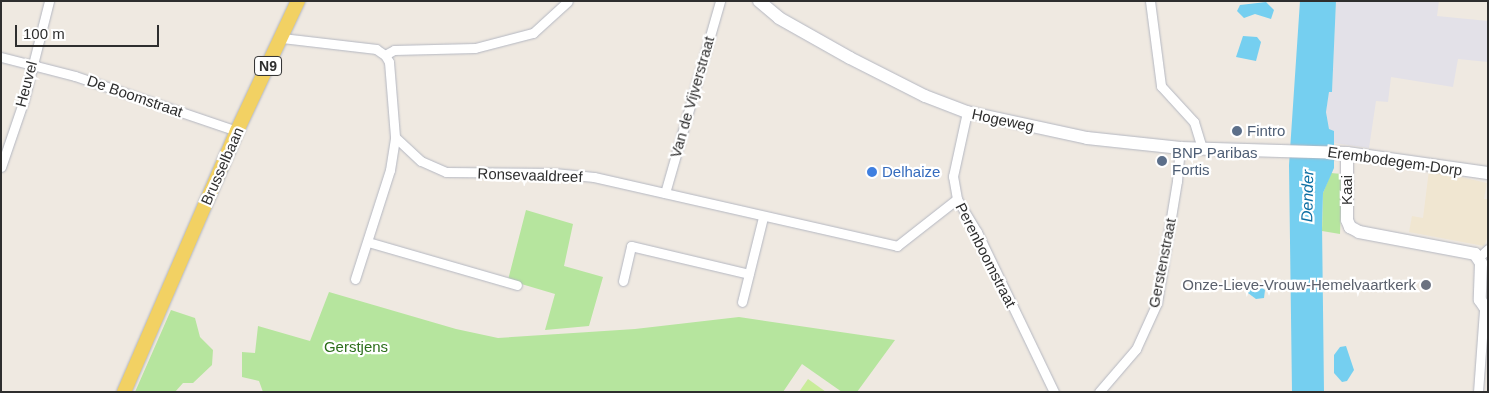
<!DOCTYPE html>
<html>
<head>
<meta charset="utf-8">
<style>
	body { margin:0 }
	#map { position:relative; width:1489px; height:393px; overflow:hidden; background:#efe9e1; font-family:Arial,sans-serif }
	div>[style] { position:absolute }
	.industrial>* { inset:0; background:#e3e1e8 }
	.education>* { inset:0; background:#f0e6d1 }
	.green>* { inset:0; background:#b6e59e }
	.pitch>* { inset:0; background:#c9ec9a }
	.water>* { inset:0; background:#75cff0 }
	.roads { filter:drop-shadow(0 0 1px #b4b7c1) drop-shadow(0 0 1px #b4b7c1) }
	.street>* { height:9px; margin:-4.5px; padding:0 4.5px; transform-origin:4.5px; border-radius:4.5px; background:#fff }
	.secondary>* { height:12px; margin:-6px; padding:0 6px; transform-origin:6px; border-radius:6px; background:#fff }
	.primary>* { height:14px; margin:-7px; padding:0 7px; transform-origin:7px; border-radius:7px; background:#f2d163 }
	.dots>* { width:14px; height:14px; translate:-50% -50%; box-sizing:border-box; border:2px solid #fff; border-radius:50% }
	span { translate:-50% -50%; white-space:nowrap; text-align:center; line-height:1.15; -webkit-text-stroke:4.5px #fff; paint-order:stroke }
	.shield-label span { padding:1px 4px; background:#fff; border:1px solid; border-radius:4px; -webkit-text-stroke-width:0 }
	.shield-label { font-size:14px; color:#2e2e2e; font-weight:700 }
	.street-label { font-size:15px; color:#2e2e2e }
	.service-label { font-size:15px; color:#4e5e75 }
	.left { translate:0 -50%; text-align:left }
	.shop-label { font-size:15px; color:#366cbe }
	.worship-label { font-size:15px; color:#5b616d }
	.right { translate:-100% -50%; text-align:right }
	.park-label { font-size:15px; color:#2c6e1b }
	.water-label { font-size:16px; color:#0d6fa3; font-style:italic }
	.frame { position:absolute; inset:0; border:2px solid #2e2e2e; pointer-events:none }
	.scale { position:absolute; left:15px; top:25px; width:144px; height:22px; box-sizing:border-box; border:2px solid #2e2e2e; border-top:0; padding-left:6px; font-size:15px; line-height:18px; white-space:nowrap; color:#2e2e2e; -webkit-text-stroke:4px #fff; paint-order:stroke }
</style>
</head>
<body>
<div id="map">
	<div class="industrial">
		<i style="clip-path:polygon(1336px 1px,1439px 1px,1437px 16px,1488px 21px,1488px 62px,1458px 59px,1453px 87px,1391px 77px,1388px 102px,1376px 101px,1369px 148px,1334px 143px,1334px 132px,1329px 129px,1326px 111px,1329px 92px,1332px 92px)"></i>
	</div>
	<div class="education">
		<i style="clip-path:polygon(1429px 170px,1487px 183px,1484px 199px,1488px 199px,1488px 236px,1484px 246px,1409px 232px,1412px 216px,1423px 218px)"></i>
	</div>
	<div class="green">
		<i style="clip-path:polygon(1331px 173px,1342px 174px,1340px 234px,1322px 231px,1323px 193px)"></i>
		<i style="clip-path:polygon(526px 210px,573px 224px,564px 266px,603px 277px,589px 326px,545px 330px,555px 294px,508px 280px)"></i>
		<i style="clip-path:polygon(329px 292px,456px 329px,498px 338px,635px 329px,739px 317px,895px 340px,857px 392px,842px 392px,802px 364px,783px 392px,263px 392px,259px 381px,242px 377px,242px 352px,255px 353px,258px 326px,310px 341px)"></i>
		<i style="clip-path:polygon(171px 310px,195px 318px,200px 337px,213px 350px,212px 365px,193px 383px,183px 383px,175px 392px,135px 392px)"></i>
	</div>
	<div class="pitch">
		<i style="clip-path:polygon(808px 379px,826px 392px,799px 392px)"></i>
	</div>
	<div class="water">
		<i style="clip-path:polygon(1300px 1px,1336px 1px,1332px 92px,1329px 92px,1326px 112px,1329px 129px,1334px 131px,1334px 168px,1323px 193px,1322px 224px,1324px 392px,1292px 392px,1289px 165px)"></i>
		<i style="clip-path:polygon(1266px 2px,1274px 10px,1271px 19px,1255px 14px,1244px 18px,1237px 11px,1240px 5px)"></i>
		<i style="clip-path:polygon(1243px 36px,1257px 37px,1261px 42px,1256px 61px,1236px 57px)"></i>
		<i style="clip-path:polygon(1248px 283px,1259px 285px,1265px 290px,1264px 298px,1256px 299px,1244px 290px,1243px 285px)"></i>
		<i style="clip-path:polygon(1346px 346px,1354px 370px,1347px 381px,1342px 382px,1334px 373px,1334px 355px,1340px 347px)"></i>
	</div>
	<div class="roads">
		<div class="street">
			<i style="left:1150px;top:1px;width:86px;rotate:82.6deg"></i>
			<i style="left:1161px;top:86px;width:49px;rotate:47.5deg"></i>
			<i style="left:1194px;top:122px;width:28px;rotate:73deg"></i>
			<i style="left:282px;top:38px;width:95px;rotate:6.7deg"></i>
			<i style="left:376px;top:49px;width:11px;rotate:34deg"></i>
			<i style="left:385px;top:55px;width:8px;rotate:60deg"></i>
			<i style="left:389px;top:62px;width:75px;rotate:85.4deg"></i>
			<i style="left:395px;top:137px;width:35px;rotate:43deg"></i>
			<i style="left:421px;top:161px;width:27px;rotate:24deg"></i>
			<i style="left:446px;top:172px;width:108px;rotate:0.5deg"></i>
			<i style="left:554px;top:173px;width:40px;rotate:5.7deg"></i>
			<i style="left:594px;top:177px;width:311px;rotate:12.8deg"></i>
			<i style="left:897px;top:246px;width:76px;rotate:-38.1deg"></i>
			<i style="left:385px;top:55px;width:10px;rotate:-29deg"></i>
			<i style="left:394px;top:50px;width:81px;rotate:-1.4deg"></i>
			<i style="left:475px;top:48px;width:60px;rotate:-14.5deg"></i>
			<i style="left:533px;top:33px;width:47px;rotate:-42.4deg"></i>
			<i style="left:1px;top:57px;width:76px;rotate:14.4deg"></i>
			<i style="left:75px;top:76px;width:171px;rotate:18.8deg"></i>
			<i style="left:967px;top:112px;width:66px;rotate:102.3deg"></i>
			<i style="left:953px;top:176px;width:23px;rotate:80deg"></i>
			<i style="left:957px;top:199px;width:39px;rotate:59deg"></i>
			<i style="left:977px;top:232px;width:178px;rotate:64.3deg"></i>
			<i style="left:1px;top:167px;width:71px;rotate:-71.1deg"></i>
			<i style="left:24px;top:100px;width:102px;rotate:-75.8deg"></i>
			<i style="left:665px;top:193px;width:200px;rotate:-74deg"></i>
			<i style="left:368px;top:242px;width:155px;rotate:16.1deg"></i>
			<i style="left:1479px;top:257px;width:12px;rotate:-42deg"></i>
			<i style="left:355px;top:279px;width:114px;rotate:-72.2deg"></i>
			<i style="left:390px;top:170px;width:33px;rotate:-81deg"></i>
			<i style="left:623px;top:281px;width:36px;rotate:-77deg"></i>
			<i style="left:631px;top:246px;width:121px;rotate:13.3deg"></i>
			<i style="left:742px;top:302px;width:88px;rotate:-76.1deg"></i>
			<i style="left:1099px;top:392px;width:57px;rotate:-49.3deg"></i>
			<i style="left:1136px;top:349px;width:51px;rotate:-65.5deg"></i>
			<i style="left:1157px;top:303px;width:124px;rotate:-80.7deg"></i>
			<i style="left:1177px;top:181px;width:33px;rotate:-85deg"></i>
			<i style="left:1478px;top:392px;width:81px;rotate:-85.8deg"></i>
		</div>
		<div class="secondary">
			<i style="left:759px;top:1px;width:26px;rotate:40deg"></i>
			<i style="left:779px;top:18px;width:81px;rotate:29.4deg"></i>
			<i style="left:850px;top:58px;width:84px;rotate:26.9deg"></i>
			<i style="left:925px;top:96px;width:45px;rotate:20.9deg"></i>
			<i style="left:967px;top:112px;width:123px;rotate:12.2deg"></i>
			<i style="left:1087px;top:138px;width:94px;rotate:6.1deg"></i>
			<i style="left:1180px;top:148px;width:167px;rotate:1.7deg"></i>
			<i style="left:1347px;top:153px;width:142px;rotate:8.1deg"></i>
			<i style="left:1347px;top:153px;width:67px;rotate:90deg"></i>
			<i style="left:1347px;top:220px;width:8px;rotate:67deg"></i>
			<i style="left:1350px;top:227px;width:10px;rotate:29deg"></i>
			<i style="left:1359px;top:232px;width:118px;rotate:10.7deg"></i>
			<i style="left:1475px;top:254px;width:11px;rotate:56deg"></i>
			<i style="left:1481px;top:263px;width:37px;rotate:92deg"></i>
			<i style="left:1480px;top:300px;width:14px;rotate:56deg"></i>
		</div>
		<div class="primary">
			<i style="left:124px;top:392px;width:284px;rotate:-66.6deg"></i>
			<i style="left:237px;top:131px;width:144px;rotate:-64.9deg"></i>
		</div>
	</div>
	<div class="dots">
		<i style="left:1237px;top:131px;background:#5c6f8a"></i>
		<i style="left:1162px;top:161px;background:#5c6f8a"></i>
		<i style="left:872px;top:172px;background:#3f7fe0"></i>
		<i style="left:1426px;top:285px;background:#6b7280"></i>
	</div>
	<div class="shield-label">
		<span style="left:268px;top:66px">N9</span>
	</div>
	<div class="street-label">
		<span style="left:26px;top:84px;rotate:-75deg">Heuvel</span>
		<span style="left:135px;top:96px;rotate:19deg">De Boomstraat</span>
		<span style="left:692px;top:97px;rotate:-74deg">Van de Vijverstraat</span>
		<span style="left:1003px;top:120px;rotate:12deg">Hogeweg</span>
		<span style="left:1395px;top:161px;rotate:8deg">Erembodegem-Dorp</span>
		<span style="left:222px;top:166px;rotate:-66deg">Brusselbaan</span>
		<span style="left:530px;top:175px;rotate:2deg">Ronsevaaldreef</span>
		<span style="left:1347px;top:190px;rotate:-90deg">Kaai</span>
		<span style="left:986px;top:255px;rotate:63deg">Perenboomstraat</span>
		<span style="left:1162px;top:263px;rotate:-79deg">Gerstenstraat</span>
	</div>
	<div class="service-label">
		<span class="left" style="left:1247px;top:131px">Fintro</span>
		<span class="left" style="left:1172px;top:161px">BNP Paribas<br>Fortis</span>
	</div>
	<div class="shop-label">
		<span class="left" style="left:882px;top:172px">Delhaize</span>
	</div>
	<div class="worship-label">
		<span class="right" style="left:1416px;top:285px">Onze-Lieve-Vrouw-Hemelvaartkerk</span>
	</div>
	<div class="park-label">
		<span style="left:356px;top:347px">Gerstjens</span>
	</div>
	<div class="water-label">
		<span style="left:1308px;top:196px;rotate:-89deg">Dender</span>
	</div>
	<div class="frame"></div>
	<div class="scale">100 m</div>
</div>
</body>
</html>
